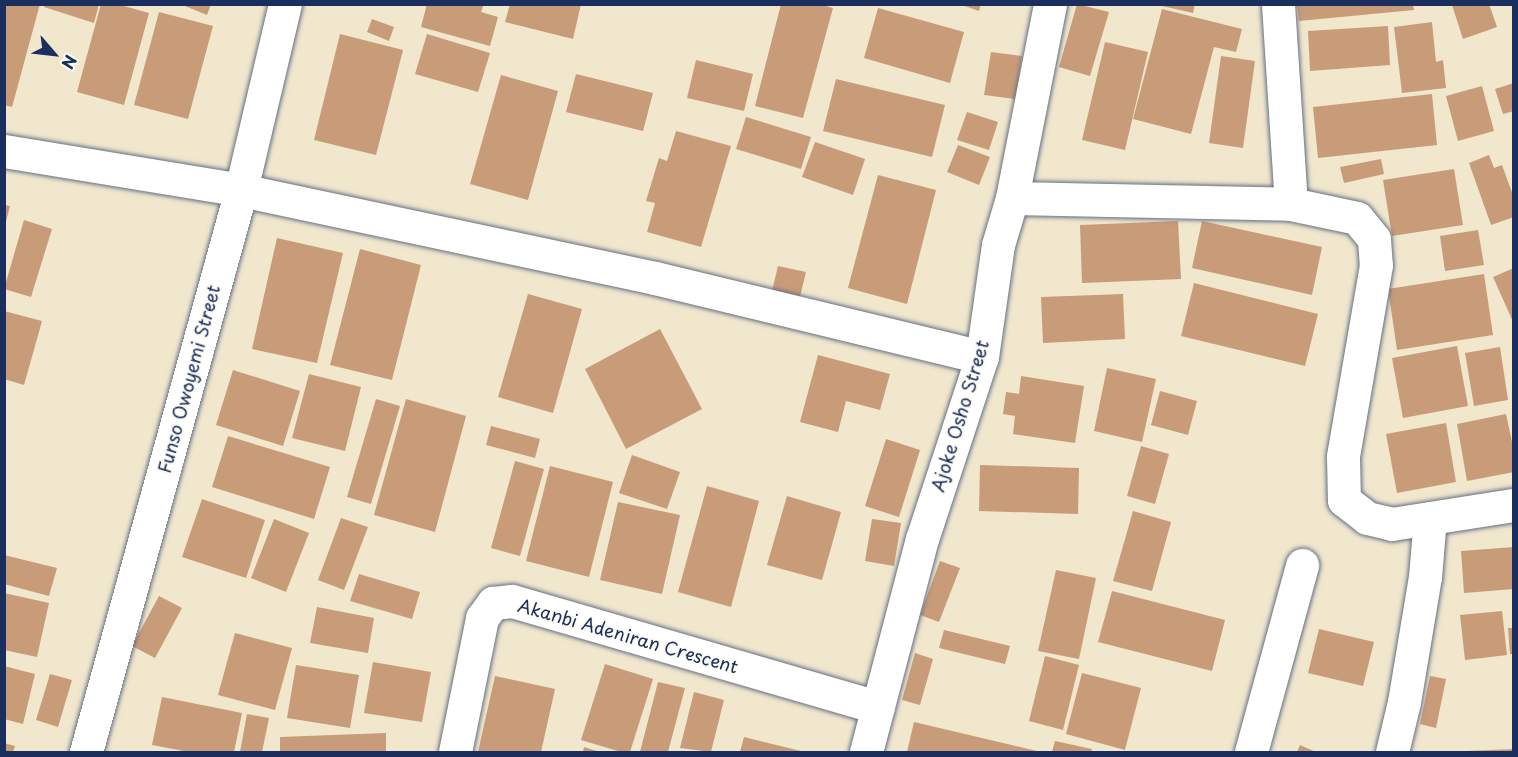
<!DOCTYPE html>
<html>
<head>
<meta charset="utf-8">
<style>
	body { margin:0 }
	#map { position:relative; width:1518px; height:757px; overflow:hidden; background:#f0e7cd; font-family:"Playpen Sans",sans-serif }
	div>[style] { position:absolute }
	.building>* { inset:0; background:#c89c78 }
	.roads { filter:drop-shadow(0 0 2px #666f85) drop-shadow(0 0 2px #666f85) }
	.minor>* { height:33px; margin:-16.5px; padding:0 16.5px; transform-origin:16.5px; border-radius:16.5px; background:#fff }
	span { translate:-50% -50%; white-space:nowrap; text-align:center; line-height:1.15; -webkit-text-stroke:5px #fdfcf7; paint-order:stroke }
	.street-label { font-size:18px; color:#1b2f5e }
	.frame { position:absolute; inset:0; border:6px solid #1b2f5e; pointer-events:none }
	.north { position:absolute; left:24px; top:24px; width:60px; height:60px; -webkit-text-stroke:4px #fdfcf7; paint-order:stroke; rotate:118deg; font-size:16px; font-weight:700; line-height:24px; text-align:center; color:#1b2f5e }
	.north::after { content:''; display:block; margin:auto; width:21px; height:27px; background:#1b2f5e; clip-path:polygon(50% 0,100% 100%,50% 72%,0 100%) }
</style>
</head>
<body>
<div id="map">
	<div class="building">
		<i style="clip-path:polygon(4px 4px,40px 4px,12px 107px,4px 105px)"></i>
		<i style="clip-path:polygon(45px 4px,99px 4px,94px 23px,44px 7px)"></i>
		<i style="clip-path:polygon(101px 4px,117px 4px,149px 13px,124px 105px,77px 92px)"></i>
		<i style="clip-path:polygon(180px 4px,211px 4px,207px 15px)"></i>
		<i style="clip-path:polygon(427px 4px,484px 4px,481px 12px,498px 17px,490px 46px,421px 27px)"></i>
		<i style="clip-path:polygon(510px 4px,581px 4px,573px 39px,505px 22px)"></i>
		<i style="clip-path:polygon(781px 4px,818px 4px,833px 8px,803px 118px,755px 106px)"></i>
		<i style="clip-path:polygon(959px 4px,981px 4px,979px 11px)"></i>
		<i style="clip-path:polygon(1077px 4px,1109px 12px,1090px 76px,1059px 67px)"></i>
		<i style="clip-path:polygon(1153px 4px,1195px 4px,1193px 13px)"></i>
		<i style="clip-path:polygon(1297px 4px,1413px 4px,1414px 10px,1299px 21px)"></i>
		<i style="clip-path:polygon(1489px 4px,1497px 27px,1463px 39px,1452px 5px)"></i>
		<i style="clip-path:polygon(878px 8px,964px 32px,950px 83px,864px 58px)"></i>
		<i style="clip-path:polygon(1162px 9px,1242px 29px,1236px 52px,1214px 47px,1191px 134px,1133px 119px)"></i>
		<i style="clip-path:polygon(159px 12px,213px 26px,188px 119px,134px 105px)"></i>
		<i style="clip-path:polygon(372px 19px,394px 27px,389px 41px,367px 32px)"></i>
		<i style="clip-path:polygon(1432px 22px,1436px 62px,1443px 60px,1446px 88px,1402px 93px,1394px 27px)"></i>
		<i style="clip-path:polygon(1388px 26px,1390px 65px,1310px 71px,1308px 31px)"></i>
		<i style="clip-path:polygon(340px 34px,403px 50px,376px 155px,314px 140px)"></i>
		<i style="clip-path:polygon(427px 34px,490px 53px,478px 92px,415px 74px)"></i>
		<i style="clip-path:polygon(1105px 42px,1148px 52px,1125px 150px,1082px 140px)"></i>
		<i style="clip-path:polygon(991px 52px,1022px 56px,1015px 99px,984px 95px)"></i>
		<i style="clip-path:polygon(1221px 56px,1255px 61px,1243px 148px,1209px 143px)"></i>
		<i style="clip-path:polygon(696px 60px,753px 74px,744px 111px,687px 98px)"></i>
		<i style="clip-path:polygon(576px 74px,653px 93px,643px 131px,566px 112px)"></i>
		<i style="clip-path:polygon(501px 75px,558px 91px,528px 200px,470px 184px)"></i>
		<i style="clip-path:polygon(836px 79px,945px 105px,932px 157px,823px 131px)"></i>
		<i style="clip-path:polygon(1514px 83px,1514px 111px,1503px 114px,1495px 89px)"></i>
		<i style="clip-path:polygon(1482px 86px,1494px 131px,1458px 141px,1446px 96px)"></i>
		<i style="clip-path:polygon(1432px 94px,1437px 145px,1318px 158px,1313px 107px)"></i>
		<i style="clip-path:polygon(967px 112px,998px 122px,989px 150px,957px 140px)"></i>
		<i style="clip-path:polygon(746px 117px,811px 137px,801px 169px,736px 149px)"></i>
		<i style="clip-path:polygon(676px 131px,731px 146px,701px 247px,647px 232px,655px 203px,646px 201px,659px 158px,667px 161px)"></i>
		<i style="clip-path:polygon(815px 142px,865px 159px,853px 195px,802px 177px)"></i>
		<i style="clip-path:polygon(958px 145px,990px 157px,979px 185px,947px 172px)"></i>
		<i style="clip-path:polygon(1489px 155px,1494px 168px,1502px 165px,1514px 198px,1514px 217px,1491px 225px,1469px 163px)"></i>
		<i style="clip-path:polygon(1381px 159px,1384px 174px,1344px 183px,1340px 167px)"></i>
		<i style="clip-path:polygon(1454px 169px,1463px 225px,1392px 236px,1383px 180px)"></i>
		<i style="clip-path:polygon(878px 175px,936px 190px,907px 304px,848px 288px)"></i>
		<i style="clip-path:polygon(4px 205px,10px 206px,5px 226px,4px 226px)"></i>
		<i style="clip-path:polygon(24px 220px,52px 229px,31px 297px,4px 289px)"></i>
		<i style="clip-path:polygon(1178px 221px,1181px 279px,1082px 283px,1080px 225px)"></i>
		<i style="clip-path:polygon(1202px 221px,1322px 247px,1312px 295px,1192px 268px)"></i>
		<i style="clip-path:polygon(1478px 230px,1484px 265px,1445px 271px,1440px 236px)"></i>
		<i style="clip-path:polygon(277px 238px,343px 253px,317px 363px,252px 349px)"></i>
		<i style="clip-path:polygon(360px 249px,421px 265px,392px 380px,330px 365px)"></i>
		<i style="clip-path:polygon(778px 266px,806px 272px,799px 301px,771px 295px)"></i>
		<i style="clip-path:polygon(1514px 268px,1514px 324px,1493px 277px)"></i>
		<i style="clip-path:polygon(1484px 274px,1493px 335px,1397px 350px,1388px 289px)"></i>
		<i style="clip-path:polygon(1194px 283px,1318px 314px,1305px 366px,1181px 336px)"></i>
		<i style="clip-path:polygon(528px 294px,582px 309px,553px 413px,498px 397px)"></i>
		<i style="clip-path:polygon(1123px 294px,1125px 339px,1043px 343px,1041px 297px)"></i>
		<i style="clip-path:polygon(4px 311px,42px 321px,24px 385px,4px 379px)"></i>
		<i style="clip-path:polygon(660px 329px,702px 409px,626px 449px,585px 369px)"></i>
		<i style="clip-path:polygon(1457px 346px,1468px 406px,1403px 418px,1392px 358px)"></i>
		<i style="clip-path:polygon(1500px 347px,1508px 400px,1474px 406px,1465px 353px)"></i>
		<i style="clip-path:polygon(818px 355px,890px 374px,880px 410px,846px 401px,838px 432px,800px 422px)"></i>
		<i style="clip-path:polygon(1107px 368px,1156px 379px,1142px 442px,1094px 431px)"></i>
		<i style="clip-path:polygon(233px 370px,300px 391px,283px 446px,216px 425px)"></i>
		<i style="clip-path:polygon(309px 374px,361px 387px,345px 451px,292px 438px)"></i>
		<i style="clip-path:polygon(1021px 376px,1084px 386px,1075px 443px,1013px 434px,1015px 416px,1003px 414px,1006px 392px,1019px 394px)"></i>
		<i style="clip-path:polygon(1160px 391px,1197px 401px,1188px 435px,1151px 425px)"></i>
		<i style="clip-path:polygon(376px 399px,400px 406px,371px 504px,347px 497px)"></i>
		<i style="clip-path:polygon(406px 399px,466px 416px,435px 532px,374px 515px)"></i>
		<i style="clip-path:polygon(1506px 414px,1514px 451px,1514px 472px,1467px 481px,1457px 424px)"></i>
		<i style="clip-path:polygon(1446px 423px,1456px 482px,1397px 493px,1386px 434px)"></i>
		<i style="clip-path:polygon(491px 426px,540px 439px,535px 458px,486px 445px)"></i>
		<i style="clip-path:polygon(228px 436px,330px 467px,314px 519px,212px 487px)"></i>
		<i style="clip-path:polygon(886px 439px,920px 450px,899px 517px,865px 506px)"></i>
		<i style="clip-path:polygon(1141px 446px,1169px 454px,1155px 504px,1127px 496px)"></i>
		<i style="clip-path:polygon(632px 455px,680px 472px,667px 509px,619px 493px)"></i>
		<i style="clip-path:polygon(515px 461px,544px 469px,520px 556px,491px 548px)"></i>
		<i style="clip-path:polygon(980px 465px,1079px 468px,1078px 514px,979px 511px)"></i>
		<i style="clip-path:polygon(550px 466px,613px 482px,589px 577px,526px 561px)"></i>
		<i style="clip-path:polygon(707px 486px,759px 501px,731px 607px,678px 592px)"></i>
		<i style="clip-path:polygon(787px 496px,841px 512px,822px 580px,767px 565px)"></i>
		<i style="clip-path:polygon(202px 499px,265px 520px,246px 578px,182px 557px)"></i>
		<i style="clip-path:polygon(618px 502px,680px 515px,662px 594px,600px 580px)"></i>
		<i style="clip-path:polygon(1133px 511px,1171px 522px,1152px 591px,1113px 581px)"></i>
		<i style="clip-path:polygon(341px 518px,368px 527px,344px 590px,318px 580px)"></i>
		<i style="clip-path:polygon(274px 519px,309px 533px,286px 592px,251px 578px)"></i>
		<i style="clip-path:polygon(872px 519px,901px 523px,894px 566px,865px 561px)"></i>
		<i style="clip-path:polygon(1514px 547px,1514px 589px,1464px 593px,1461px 551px)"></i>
		<i style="clip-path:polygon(4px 555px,57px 568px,49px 596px,4px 584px)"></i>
		<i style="clip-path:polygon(940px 561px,960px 568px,939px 622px,920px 615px)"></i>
		<i style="clip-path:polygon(1056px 570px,1096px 578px,1079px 659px,1038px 651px)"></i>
		<i style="clip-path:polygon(359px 574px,420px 592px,412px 619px,350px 601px)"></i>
		<i style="clip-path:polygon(1112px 591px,1225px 620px,1212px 671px,1098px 642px)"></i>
		<i style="clip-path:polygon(4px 593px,49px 603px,37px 657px,4px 650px)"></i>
		<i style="clip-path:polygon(159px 596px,182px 608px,155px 658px,132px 646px)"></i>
		<i style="clip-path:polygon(317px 607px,374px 618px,368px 653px,310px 643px)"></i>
		<i style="clip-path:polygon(1502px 611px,1507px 655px,1465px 660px,1460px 615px)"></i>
		<i style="clip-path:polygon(1508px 628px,1514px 628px,1514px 654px,1510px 654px)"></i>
		<i style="clip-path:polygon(1319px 629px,1374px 642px,1363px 686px,1308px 673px)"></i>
		<i style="clip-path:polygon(944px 630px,1010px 646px,1005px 664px,939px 648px)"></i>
		<i style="clip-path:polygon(235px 633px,292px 648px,275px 710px,218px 695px)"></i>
		<i style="clip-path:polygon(915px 653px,933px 659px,920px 705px,902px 700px)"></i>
		<i style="clip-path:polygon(1045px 656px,1079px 665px,1063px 730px,1029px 721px)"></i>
		<i style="clip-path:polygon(373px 662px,431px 672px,422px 722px,364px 713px)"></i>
		<i style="clip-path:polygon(605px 664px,653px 679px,630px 752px,621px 752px,581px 740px)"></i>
		<i style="clip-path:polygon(296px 665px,359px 675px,350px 728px,287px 718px)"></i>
		<i style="clip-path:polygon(4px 666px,35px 674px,23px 724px,4px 719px)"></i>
		<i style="clip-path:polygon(1082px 673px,1141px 688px,1125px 750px,1066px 734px)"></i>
		<i style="clip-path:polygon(50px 674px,72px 680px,58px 727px,36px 720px)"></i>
		<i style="clip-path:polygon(495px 676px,555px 689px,541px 752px,478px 752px)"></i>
		<i style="clip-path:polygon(1430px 676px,1446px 679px,1436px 728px,1420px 724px)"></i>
		<i style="clip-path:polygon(658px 682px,685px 688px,668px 752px,640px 752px)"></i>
		<i style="clip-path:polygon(694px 692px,724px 700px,711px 752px,680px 748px)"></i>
		<i style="clip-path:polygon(162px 697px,242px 713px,234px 752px,189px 752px,152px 745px)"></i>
		<i style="clip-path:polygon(247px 714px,269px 718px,262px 752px,240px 752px)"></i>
		<i style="clip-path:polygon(914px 722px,1041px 752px,907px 752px)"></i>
		<i style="clip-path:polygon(386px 733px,386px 752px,280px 752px,280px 737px)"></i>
		<i style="clip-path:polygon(744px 737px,805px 752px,740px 752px)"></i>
		<i style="clip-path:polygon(1055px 741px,1092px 749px,1091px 752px,1052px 752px)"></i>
		<i style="clip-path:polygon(4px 743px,15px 746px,13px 752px,4px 752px)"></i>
		<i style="clip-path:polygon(1300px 745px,1316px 752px,1297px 752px)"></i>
		<i style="clip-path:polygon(584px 747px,600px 752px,583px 752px)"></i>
		<i style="clip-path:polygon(1514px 749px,1514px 752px,1466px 752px,1466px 751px)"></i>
	</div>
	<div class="roads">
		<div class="minor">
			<i style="left:1278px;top:4px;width:200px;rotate:86.3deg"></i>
			<i style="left:4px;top:151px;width:240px;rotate:9.3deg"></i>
			<i style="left:241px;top:190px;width:423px;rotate:12deg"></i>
			<i style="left:655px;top:278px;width:336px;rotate:13.6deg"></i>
			<i style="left:1012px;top:198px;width:279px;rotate:1.2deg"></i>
			<i style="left:1291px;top:204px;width:67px;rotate:12deg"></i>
			<i style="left:1357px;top:218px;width:27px;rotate:51deg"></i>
			<i style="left:1374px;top:239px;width:26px;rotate:86deg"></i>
			<i style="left:1376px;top:265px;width:195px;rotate:99.8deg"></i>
			<i style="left:1343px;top:457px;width:43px;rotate:88.7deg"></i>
			<i style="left:1344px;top:500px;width:29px;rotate:38deg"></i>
			<i style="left:1367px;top:518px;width:26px;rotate:13deg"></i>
			<i style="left:1392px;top:524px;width:123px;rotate:-8.9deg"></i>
			<i style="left:86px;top:752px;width:583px;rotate:-74.58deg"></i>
			<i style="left:241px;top:190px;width:191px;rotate:-76.7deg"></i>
			<i style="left:455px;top:752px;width:137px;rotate:-78.6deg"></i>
			<i style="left:482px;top:618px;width:19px;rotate:-54deg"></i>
			<i style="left:493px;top:603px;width:19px;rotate:-6deg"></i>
			<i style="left:512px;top:601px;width:381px;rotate:16.2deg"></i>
			<i style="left:866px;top:752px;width:220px;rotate:-75.3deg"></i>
			<i style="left:922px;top:539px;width:192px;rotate:-71.8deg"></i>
			<i style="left:982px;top:357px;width:113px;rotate:-81.9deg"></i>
			<i style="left:998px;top:245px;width:49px;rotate:-73.4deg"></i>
			<i style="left:1012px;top:198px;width:198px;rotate:-78.9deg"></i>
			<i style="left:1251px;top:752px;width:194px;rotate:-74.7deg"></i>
			<i style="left:1392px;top:752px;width:51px;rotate:-76.5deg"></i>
			<i style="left:1404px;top:702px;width:127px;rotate:-80.5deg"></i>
			<i style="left:1425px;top:577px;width:59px;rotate:-85.2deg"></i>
		</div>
	</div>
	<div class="street-label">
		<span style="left:189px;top:379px;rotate:-75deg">Funso Owoyemi Street</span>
		<span style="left:960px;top:416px;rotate:-73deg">Ajoke Osho Street</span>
		<span style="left:628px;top:636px;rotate:16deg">Akanbi Adeniran Crescent</span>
	</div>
	<div class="frame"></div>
	<div class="north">N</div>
</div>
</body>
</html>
